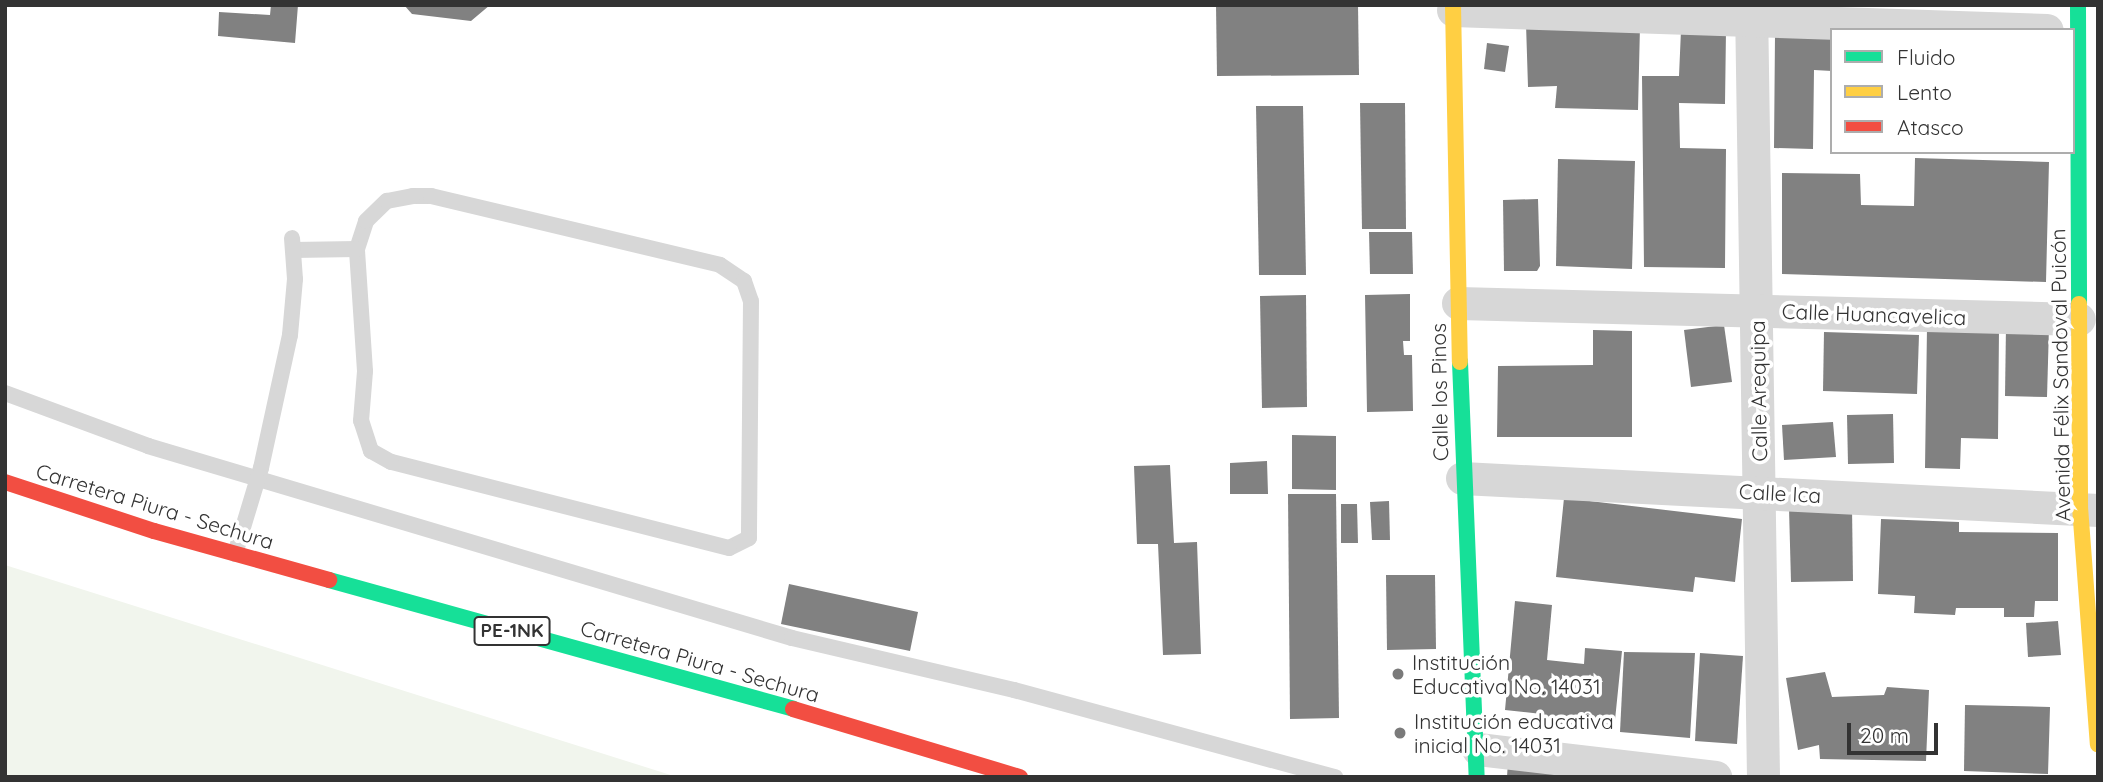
<!DOCTYPE html>
<html>
<head>
<meta charset="utf-8">
<style>
	body { margin:0 }
	#map { position:relative; width:2103px; height:782px; overflow:hidden; background:#fff; font-family:Quicksand,sans-serif }
	div>[style] { position:absolute }
	.green>* { inset:0; background:#f1f5ed }
	.building>* { inset:0; background:#818181 }
	.lane>* { height:16px; margin:-8px; padding:0 8px; transform-origin:8px; border-radius:8px; background:#d7d7d7 }
	.street>* { height:33px; margin:-16.5px; padding:0 16.5px; transform-origin:16.5px; border-radius:16.5px; background:#d7d7d7 }
	.fast>* { height:16px; margin:-8px; padding:0 8px; transform-origin:8px; border-radius:8px; background:#16e098 }
	.slow>* { height:16px; margin:-8px; padding:0 8px; transform-origin:8px; border-radius:8px; background:#ffcf43 }
	.jam>* { height:16px; margin:-8px; padding:0 8px; transform-origin:8px; border-radius:8px; background:#f24e42 }
	.dots>* { width:19px; height:19px; translate:-50% -50%; box-sizing:border-box; border:4px solid #fff; border-radius:50% }
	span { translate:-50% -50%; white-space:nowrap; text-align:center; line-height:1.15; -webkit-text-stroke:7px #fff; paint-order:stroke }
	.shield-label span { padding:2px 5px; background:#fff; border:2px solid; border-radius:5px; -webkit-text-stroke-width:0 }
	.shield-label { font-size:19px; color:#333; font-weight:700 }
	.street-label { font-size:21px; color:#333 }
	.poi-label { font-size:21px; color:#333 }
	.left { translate:0 -50%; text-align:left }
	.frame { position:absolute; inset:0; border:7px solid #333; pointer-events:none }
	.legend { position:absolute; left:1830px; top:28px; width:245px; height:126px; box-sizing:border-box; background:#fff; border:2px solid #adadad; margin:0; padding:9px 12px; list-style:none; font-size:21px; color:#333 }
	.legend li { display:flex; align-items:center; gap:14px; height:35px }
	.legend b { width:35px; border:2px solid #adadad }
	.scale { position:absolute; left:1847px; top:723px; width:91px; height:32px; box-sizing:border-box; border:4px solid #333; border-top:0; padding-left:9px; font-size:21px; line-height:24px; white-space:nowrap; color:#333; -webkit-text-stroke:5px #fff; paint-order:stroke }
</style>
</head>
<body>
<div id="map">
	<div class="green">
		<i style="clip-path:polygon(5px 565px,677px 777px,5px 777px)"></i>
	</div>
	<div class="building">
		<i style="clip-path:polygon(271px 5px,298px 5px,295px 43px,218px 36px,219px 12px,270px 15px)"></i>
		<i style="clip-path:polygon(404px 5px,490px 5px,471px 21px,412px 14px)"></i>
		<i style="clip-path:polygon(1216px 5px,1358px 5px,1359px 75px,1217px 76px)"></i>
		<i style="clip-path:polygon(1526px 24px,1640px 26px,1638px 110px,1555px 108px,1557px 86px,1528px 87px)"></i>
		<i style="clip-path:polygon(1681px 30px,1726px 30px,1725px 104px,1679px 103px,1680px 148px,1726px 149px,1725px 268px,1644px 267px,1642px 76px,1679px 76px)"></i>
		<i style="clip-path:polygon(1775px 34px,1832px 35px,1832px 71px,1814px 70px,1813px 149px,1774px 148px)"></i>
		<i style="clip-path:polygon(1487px 43px,1509px 46px,1505px 72px,1484px 69px)"></i>
		<i style="clip-path:polygon(1360px 103px,1405px 103px,1406px 229px,1362px 229px)"></i>
		<i style="clip-path:polygon(1256px 106px,1303px 106px,1306px 275px,1259px 275px)"></i>
		<i style="clip-path:polygon(1915px 158px,2049px 162px,2046px 282px,1782px 274px,1782px 173px,1860px 174px,1861px 205px,1914px 206px)"></i>
		<i style="clip-path:polygon(1558px 159px,1635px 161px,1632px 269px,1556px 266px)"></i>
		<i style="clip-path:polygon(1538px 199px,1540px 266px,1537px 271px,1504px 271px,1503px 200px)"></i>
		<i style="clip-path:polygon(1369px 232px,1412px 232px,1413px 274px,1370px 274px)"></i>
		<i style="clip-path:polygon(1410px 294px,1410px 341px,1403px 341px,1404px 355px,1412px 355px,1413px 411px,1367px 412px,1365px 295px)"></i>
		<i style="clip-path:polygon(1306px 295px,1307px 407px,1262px 408px,1260px 296px)"></i>
		<i style="clip-path:polygon(1724px 325px,1732px 382px,1691px 387px,1684px 330px)"></i>
		<i style="clip-path:polygon(2006px 326px,2049px 327px,2047px 397px,2005px 396px)"></i>
		<i style="clip-path:polygon(1927px 327px,1999px 329px,1998px 439px,1961px 438px,1960px 469px,1925px 468px)"></i>
		<i style="clip-path:polygon(1593px 330px,1632px 331px,1632px 437px,1497px 437px,1498px 366px,1593px 365px)"></i>
		<i style="clip-path:polygon(1824px 332px,1919px 335px,1917px 394px,1823px 391px)"></i>
		<i style="clip-path:polygon(1893px 414px,1894px 463px,1848px 464px,1847px 415px)"></i>
		<i style="clip-path:polygon(1833px 422px,1836px 457px,1784px 460px,1782px 425px)"></i>
		<i style="clip-path:polygon(1292px 435px,1336px 436px,1336px 490px,1292px 489px)"></i>
		<i style="clip-path:polygon(1267px 461px,1268px 494px,1230px 494px,1230px 463px)"></i>
		<i style="clip-path:polygon(1170px 465px,1174px 543px,1197px 542px,1201px 654px,1163px 655px,1158px 544px,1137px 544px,1134px 466px)"></i>
		<i style="clip-path:polygon(1288px 494px,1336px 494px,1339px 718px,1290px 719px)"></i>
		<i style="clip-path:polygon(1564px 498px,1742px 519px,1735px 582px,1695px 577px,1693px 592px,1556px 577px)"></i>
		<i style="clip-path:polygon(1389px 501px,1390px 540px,1372px 540px,1370px 502px)"></i>
		<i style="clip-path:polygon(1341px 504px,1357px 504px,1358px 543px,1341px 543px)"></i>
		<i style="clip-path:polygon(1852px 507px,1853px 581px,1791px 582px,1789px 508px)"></i>
		<i style="clip-path:polygon(1881px 519px,1959px 522px,1959px 532px,2058px 533px,2058px 601px,2035px 601px,2034px 617px,2004px 617px,2004px 608px,1956px 608px,1955px 615px,1914px 613px,1915px 596px,1878px 594px)"></i>
		<i style="clip-path:polygon(1386px 575px,1435px 575px,1436px 649px,1387px 650px)"></i>
		<i style="clip-path:polygon(789px 584px,918px 612px,910px 651px,781px 624px)"></i>
		<i style="clip-path:polygon(1515px 601px,1552px 605px,1547px 660px,1584px 664px,1585px 648px,1622px 651px,1614px 730px,1541px 722px,1542px 714px,1505px 710px)"></i>
		<i style="clip-path:polygon(2058px 621px,2061px 655px,2028px 657px,2026px 623px)"></i>
		<i style="clip-path:polygon(1624px 652px,1695px 653px,1690px 738px,1620px 732px)"></i>
		<i style="clip-path:polygon(1700px 653px,1743px 656px,1737px 744px,1695px 741px)"></i>
		<i style="clip-path:polygon(1825px 672px,1832px 697px,1884px 695px,1887px 687px,1929px 690px,1926px 761px,1820px 759px,1819px 745px,1798px 750px,1786px 678px)"></i>
		<i style="clip-path:polygon(1965px 705px,2050px 707px,2048px 774px,1964px 771px)"></i>
		<i style="clip-path:polygon(1508px 762px,1587px 777px,1507px 777px)"></i>
	</div>
	<div class="lane">
		<i style="left:413px;top:196px;width:18px"></i>
		<i style="left:431px;top:196px;width:297px;rotate:13.4deg"></i>
		<i style="left:720px;top:265px;width:29px;rotate:34deg"></i>
		<i style="left:744px;top:281px;width:21px;rotate:71deg"></i>
		<i style="left:751px;top:301px;width:237px;rotate:90.5deg"></i>
		<i style="left:749px;top:538px;width:22px;rotate:153deg"></i>
		<i style="left:729px;top:548px;width:349px;rotate:-165.7deg"></i>
		<i style="left:391px;top:462px;width:23px;rotate:-151deg"></i>
		<i style="left:371px;top:451px;width:32px;rotate:-108deg"></i>
		<i style="left:361px;top:421px;width:50px;rotate:-85.4deg"></i>
		<i style="left:365px;top:371px;width:122px;rotate:-93.8deg"></i>
		<i style="left:357px;top:249px;width:29px;rotate:-72deg"></i>
		<i style="left:366px;top:221px;width:29px;rotate:-44deg"></i>
		<i style="left:387px;top:201px;width:26px;rotate:-11deg"></i>
		<i style="left:293px;top:250px;width:64px;rotate:-0.9deg"></i>
		<i style="left:5px;top:393px;width:153px;rotate:20.3deg"></i>
		<i style="left:148px;top:446px;width:672px;rotate:16.6deg"></i>
		<i style="left:792px;top:638px;width:228px;rotate:13.2deg"></i>
		<i style="left:1014px;top:690px;width:333px;rotate:15.2deg"></i>
		<i style="left:235px;top:554px;width:90px;rotate:-73.2deg"></i>
		<i style="left:261px;top:468px;width:136px;rotate:-77.7deg"></i>
		<i style="left:290px;top:335px;width:56px;rotate:-84.9deg"></i>
		<i style="left:295px;top:279px;width:41px;rotate:-94.2deg"></i>
	</div>
	<div class="street">
		<i style="left:1751px;top:5px;width:772px;rotate:89.11deg"></i>
		<i style="left:1453px;top:10px;width:594px;rotate:1.93deg"></i>
		<i style="left:1458px;top:303px;width:621px;rotate:1.48deg"></i>
		<i style="left:1462px;top:478px;width:637px;rotate:2.88deg"></i>
		<i style="left:1478px;top:749px;width:239px;rotate:6.7deg"></i>
	</div>
	<div class="fast">
		<i style="left:2078px;top:5px;width:299px;rotate:89.8deg"></i>
		<i style="left:1460px;top:362px;width:415px;rotate:87.7deg"></i>
		<i style="left:329px;top:580px;width:482px;rotate:15.5deg"></i>
	</div>
	<div class="slow">
		<i style="left:1453px;top:5px;width:357px;rotate:88.9deg"></i>
		<i style="left:2079px;top:304px;width:203px;rotate:89.7deg"></i>
		<i style="left:2080px;top:507px;width:238px;rotate:85.7deg"></i>
	</div>
	<div class="jam">
		<i style="left:5px;top:482px;width:157px;rotate:18.2deg"></i>
		<i style="left:154px;top:531px;width:182px;rotate:15.6deg"></i>
		<i style="left:793px;top:709px;width:237px;rotate:16.7deg"></i>
	</div>
	<div class="dots">
		<i style="left:1398px;top:674px;background:#7a7a7a"></i>
		<i style="left:1400px;top:733px;background:#7a7a7a"></i>
	</div>
	<div class="shield-label">
		<span style="left:512px;top:631px">PE-1NK</span>
	</div>
	<div class="street-label">
		<span style="left:1874px;top:314px;rotate:2deg">Calle Huancavelica</span>
		<span style="left:2060px;top:375px;rotate:-91deg">Avenida Félix Sandoval Puicón</span>
		<span style="left:1758px;top:391px;rotate:-91deg">Calle Arequipa</span>
		<span style="left:1439px;top:392px;rotate:-91deg">Calle los Pinos</span>
		<span style="left:1780px;top:493px;rotate:3deg">Calle Ica</span>
		<span style="left:155px;top:506px;rotate:17deg">Carretera Piura - Sechura</span>
		<span style="left:700px;top:661px;rotate:16deg">Carretera Piura - Sechura</span>
	</div>
	<div class="poi-label">
		<span class="left" style="left:1412px;top:674px">Institución<br>Educativa No. 14031</span>
		<span class="left" style="left:1414px;top:733px">Institución educativa<br>inicial No. 14031</span>
	</div>
	<div class="frame"></div>
	<ul class="legend">
	<li><b style="height:9px;background:#16e098"></b>Fluido</li>
	<li><b style="height:9px;background:#ffcf43"></b>Lento</li>
	<li><b style="height:9px;background:#f24e42"></b>Atasco</li>
	</ul>
	<div class="scale">20 m</div>
</div>
</body>
</html>
